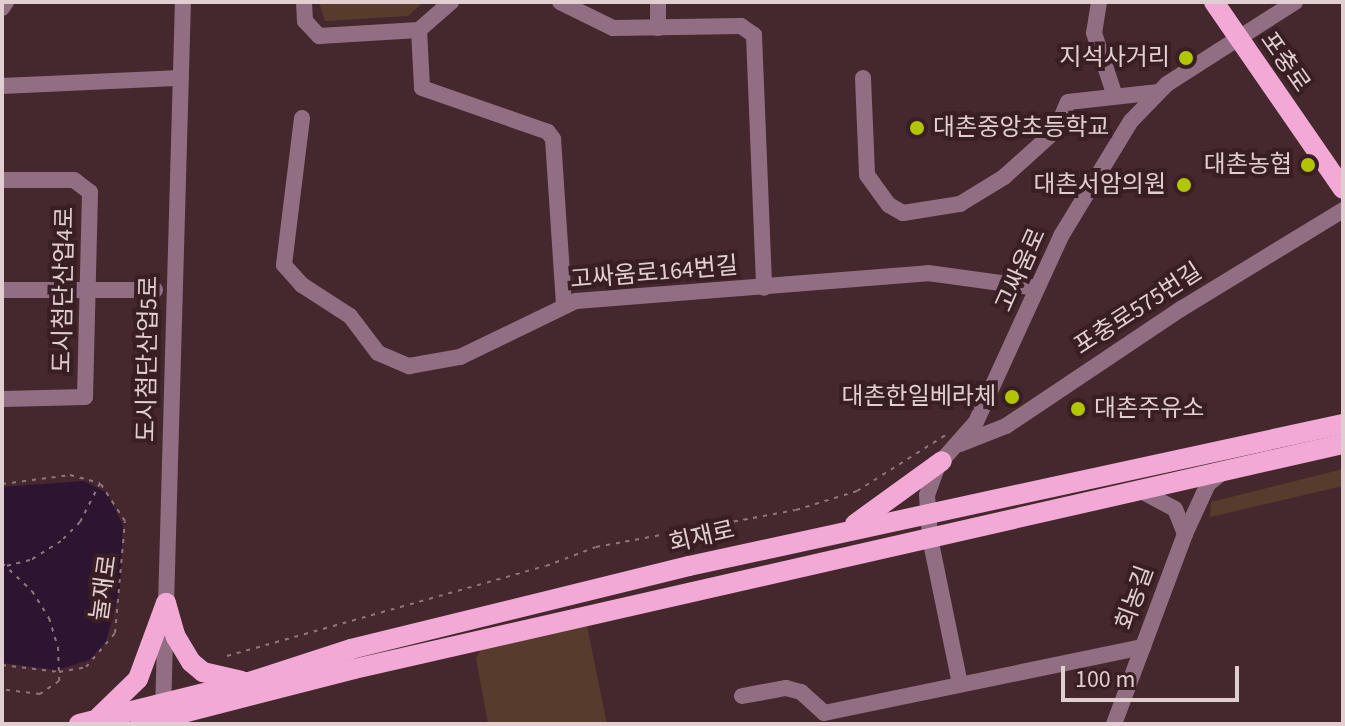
<!DOCTYPE html>
<html>
<head>
<meta charset="utf-8">
<style>
	body { margin:0 }
	#map { position:relative; width:1345px; height:726px; overflow:hidden; background:#44282e; font-family:"Source Sans 3","Noto Sans KR",sans-serif }
	div>[style] { position:absolute }
	.green>* { inset:0; background:#573b2c }
	.water>* { inset:0; background:#2d1532 }
	.path>* { height:2px; margin-top:-1px; transform-origin:0; background:repeating-linear-gradient(90deg,#8e767b 0 4px,transparent 0 10px) }
	.minor>* { height:16px; margin:-8px; padding:0 8px; transform-origin:8px; border-radius:8px; background:#926e83 }
	.major>* { height:20px; margin:-10px; padding:0 10px; transform-origin:10px; border-radius:10px; background:#f3a9d5 }
	.dots>* { width:22px; height:22px; translate:-50% -50%; box-sizing:border-box; border:4px solid #391e24; border-radius:50% }
	span { translate:-50% -50%; white-space:nowrap; text-align:center; line-height:1.15; -webkit-text-stroke:8px #391e24; paint-order:stroke }
	.poi-label { font-size:24px; color:#e1ced1 }
	.right { translate:-100% -50%; text-align:right }
	.left { translate:0 -50%; text-align:left }
	.street-label { font-size:24px; color:#e1ced1 }
	.frame { position:absolute; inset:0; border:4px solid #e1ced1; pointer-events:none }
	.scale { position:absolute; left:1061px; top:666px; width:178px; height:36px; box-sizing:border-box; border:4px solid #e1ced1; border-top:0; padding-left:10px; font-size:24px; line-height:28px; white-space:nowrap; color:#e1ced1; -webkit-text-stroke:6px #391e24; paint-order:stroke }
</style>
</head>
<body>
<div id="map">
	<div class="green">
		<i style="clip-path:polygon(319px 2px,424px 2px,408px 16px,325px 21px)"></i>
		<i style="clip-path:polygon(1343px 469px,1343px 486px,1210px 517px,1211px 502px)"></i>
		<i style="clip-path:polygon(587px 626px,607px 724px,488px 724px,476px 658px,481px 649px)"></i>
	</div>
	<div class="water">
		<i style="clip-path:polygon(84px 481px,107px 493px,123px 525px,120px 588px,106px 642px,89px 660px,57px 670px,2px 663px,2px 487px)"></i>
	</div>
	<div class="path">
		<i style="left:2px;top:484px;width:69px;rotate:-7.5deg"></i>
		<i style="left:70px;top:475px;width:31px;rotate:15deg"></i>
		<i style="left:100px;top:483px;width:44px;rotate:117.1deg"></i>
		<i style="left:80px;top:522px;width:27px;rotate:135deg"></i>
		<i style="left:61px;top:541px;width:36px;rotate:148deg"></i>
		<i style="left:30px;top:560px;width:25px;rotate:166deg"></i>
		<i style="left:2px;top:563px;width:41px;rotate:43deg"></i>
		<i style="left:32px;top:591px;width:32px;rotate:58deg"></i>
		<i style="left:49px;top:618px;width:30px;rotate:73deg"></i>
		<i style="left:58px;top:647px;width:34px;rotate:88deg"></i>
		<i style="left:59px;top:681px;width:23px;rotate:146deg"></i>
		<i style="left:40px;top:694px;width:38px;rotate:-173deg"></i>
		<i style="left:227px;top:656px;width:331px;rotate:-15.8deg"></i>
		<i style="left:546px;top:566px;width:53px;rotate:-20.8deg"></i>
		<i style="left:596px;top:547px;width:203px;rotate:-10.5deg"></i>
		<i style="left:796px;top:510px;width:64px;rotate:-17.3deg"></i>
		<i style="left:857px;top:491px;width:107px;rotate:-32.3deg"></i>
		<i style="left:2px;top:665px;width:57px;rotate:7deg"></i>
		<i style="left:59px;top:672px;width:27px;rotate:-10deg"></i>
		<i style="left:86px;top:667px;width:45px;rotate:-49.5deg"></i>
		<i style="left:115px;top:633px;width:112px;rotate:-84.9deg"></i>
		<i style="left:125px;top:521px;width:45px;rotate:-123.3deg"></i>
	</div>
	<div class="minor">
		<i style="left:304px;top:2px;width:19px;rotate:87deg"></i>
		<i style="left:305px;top:21px;width:21px;rotate:47deg"></i>
		<i style="left:319px;top:36px;width:100px;rotate:-3.4deg"></i>
		<i style="left:451px;top:2px;width:43px;rotate:138.8deg"></i>
		<i style="left:419px;top:30px;width:58px;rotate:87deg"></i>
		<i style="left:422px;top:88px;width:133px;rotate:19.2deg"></i>
		<i style="left:548px;top:132px;width:9px;rotate:54deg"></i>
		<i style="left:553px;top:139px;width:164px;rotate:86.2deg"></i>
		<i style="left:560px;top:2px;width:59px;rotate:26.1deg"></i>
		<i style="left:613px;top:28px;width:128px;rotate:-0.9deg"></i>
		<i style="left:741px;top:26px;width:16px;rotate:35deg"></i>
		<i style="left:754px;top:35px;width:253px;rotate:87.7deg"></i>
		<i style="left:658px;top:2px;width:26px;rotate:90deg"></i>
		<i style="left:1099px;top:2px;width:31px;rotate:99deg"></i>
		<i style="left:1094px;top:33px;width:66px;rotate:71.6deg"></i>
		<i style="left:2px;top:8px;width:7px;rotate:-56deg"></i>
		<i style="left:863px;top:78px;width:97px;rotate:87.6deg"></i>
		<i style="left:867px;top:175px;width:37px;rotate:54deg"></i>
		<i style="left:889px;top:205px;width:16px;rotate:30deg"></i>
		<i style="left:903px;top:213px;width:58px;rotate:-9deg"></i>
		<i style="left:960px;top:204px;width:52px;rotate:-31.5deg"></i>
		<i style="left:1004px;top:177px;width:70px;rotate:-42.1deg"></i>
		<i style="left:1056px;top:130px;width:30px;rotate:-67deg"></i>
		<i style="left:1068px;top:102px;width:91px;rotate:-6.3deg"></i>
		<i style="left:2px;top:86px;width:179px;rotate:-2.6deg"></i>
		<i style="left:302px;top:118px;width:148px;rotate:97deg"></i>
		<i style="left:284px;top:265px;width:27px;rotate:48deg"></i>
		<i style="left:302px;top:285px;width:57px;rotate:32.9deg"></i>
		<i style="left:350px;top:316px;width:46px;rotate:52.9deg"></i>
		<i style="left:378px;top:353px;width:34px;rotate:23deg"></i>
		<i style="left:409px;top:366px;width:52px;rotate:-10deg"></i>
		<i style="left:460px;top:357px;width:129px;rotate:-25.8deg"></i>
		<i style="left:576px;top:301px;width:353px;rotate:-4.5deg"></i>
		<i style="left:928px;top:273px;width:110px;rotate:7.8deg"></i>
		<i style="left:2px;top:180px;width:72px"></i>
		<i style="left:74px;top:180px;width:20px;rotate:37deg"></i>
		<i style="left:90px;top:192px;width:205px;rotate:91.4deg"></i>
		<i style="left:85px;top:397px;width:83px;rotate:178.6deg"></i>
		<i style="left:2px;top:290px;width:153px"></i>
		<i style="left:960px;top:444px;width:49px;rotate:-21.4deg"></i>
		<i style="left:1006px;top:426px;width:211px;rotate:-33.8deg"></i>
		<i style="left:1181px;top:309px;width:190px;rotate:-31.4deg"></i>
		<i style="left:1143px;top:492px;width:36px;rotate:28deg"></i>
		<i style="left:1175px;top:509px;width:27px;rotate:68deg"></i>
		<i style="left:1185px;top:534px;width:55px;rotate:-65.3deg"></i>
		<i style="left:1208px;top:484px;width:19px;rotate:-39deg"></i>
		<i style="left:960px;top:684px;width:149px;rotate:-101.6deg"></i>
		<i style="left:930px;top:538px;width:43px;rotate:-94deg"></i>
		<i style="left:927px;top:495px;width:32px;rotate:-70deg"></i>
		<i style="left:938px;top:465px;width:57px;rotate:-48.5deg"></i>
		<i style="left:976px;top:422px;width:205px;rotate:-65.4deg"></i>
		<i style="left:1061px;top:236px;width:135px;rotate:-58.7deg"></i>
		<i style="left:1131px;top:121px;width:52px;rotate:-45.8deg"></i>
		<i style="left:1167px;top:84px;width:152px;rotate:-32.6deg"></i>
		<i style="left:742px;top:696px;width:45px;rotate:-10.3deg"></i>
		<i style="left:786px;top:688px;width:16px;rotate:15deg"></i>
		<i style="left:801px;top:692px;width:31px;rotate:42deg"></i>
		<i style="left:824px;top:713px;width:326px;rotate:-11.7deg"></i>
		<i style="left:163px;top:712px;width:710px;rotate:-88.39deg"></i>
		<i style="left:1114px;top:724px;width:203px;rotate:-69.5deg"></i>
	</div>
	<div class="major">
		<i style="left:1214px;top:2px;width:227px;rotate:55.4deg"></i>
		<i style="left:855px;top:524px;width:107px;rotate:-35.9deg"></i>
		<i style="left:166px;top:603px;width:35px;rotate:74deg"></i>
		<i style="left:176px;top:637px;width:29px;rotate:59deg"></i>
		<i style="left:191px;top:662px;width:16px;rotate:40deg"></i>
		<i style="left:203px;top:672px;width:39px;rotate:13deg"></i>
		<i style="left:99px;top:717px;width:54px;rotate:-44.3deg"></i>
		<i style="left:138px;top:679px;width:81px;rotate:-69.8deg"></i>
		<i style="left:79px;top:724px;width:175px;rotate:-13.9deg"></i>
		<i style="left:249px;top:682px;width:107px;rotate:-17.9deg"></i>
		<i style="left:351px;top:649px;width:348px;rotate:-13.8deg"></i>
		<i style="left:689px;top:566px;width:669px;rotate:-12.25deg"></i>
		<i style="left:140px;top:724px;width:221px;rotate:-14.4deg"></i>
		<i style="left:354px;top:669px;width:1014px;rotate:-12.82deg"></i>
	</div>
	<div class="dots">
		<i style="left:1186px;top:58px;background:#b1c500"></i>
		<i style="left:917px;top:128px;background:#b1c500"></i>
		<i style="left:1308px;top:165px;background:#b1c500"></i>
		<i style="left:1184px;top:185px;background:#b1c500"></i>
		<i style="left:1012px;top:397px;background:#b1c500"></i>
		<i style="left:1078px;top:409px;background:#b1c500"></i>
	</div>
	<div class="poi-label">
		<span class="right" style="left:1170px;top:58px">지석사거리</span>
		<span class="left" style="left:933px;top:128px">대촌중앙초등학교</span>
		<span class="right" style="left:1292px;top:165px">대촌농협</span>
		<span class="right" style="left:1166px;top:185px">대촌서암의원</span>
		<span class="right" style="left:996px;top:397px">대촌한일베라체</span>
		<span class="left" style="left:1094px;top:409px">대촌주유소</span>
	</div>
	<div class="street-label">
		<span style="left:1285px;top:62px;rotate:55deg">포충로</span>
		<span style="left:1021px;top:270px;rotate:-66deg">고싸움로</span>
		<span style="left:654px;top:273px;rotate:-5deg">고싸움로164번길</span>
		<span style="left:64px;top:290px;rotate:-89deg">도시첨단산업4로</span>
		<span style="left:1138px;top:309px;rotate:-33deg">포충로575번길</span>
		<span style="left:148px;top:359px;rotate:-89deg">도시첨단산업5로</span>
		<span style="left:702px;top:537px;rotate:-13deg">회재로</span>
		<span style="left:104px;top:588px;rotate:-82deg">눌재로</span>
		<span style="left:1135px;top:598px;rotate:-70deg">회농길</span>
	</div>
	<div class="frame"></div>
	<div class="scale">100 m</div>
</div>
</body>
</html>
